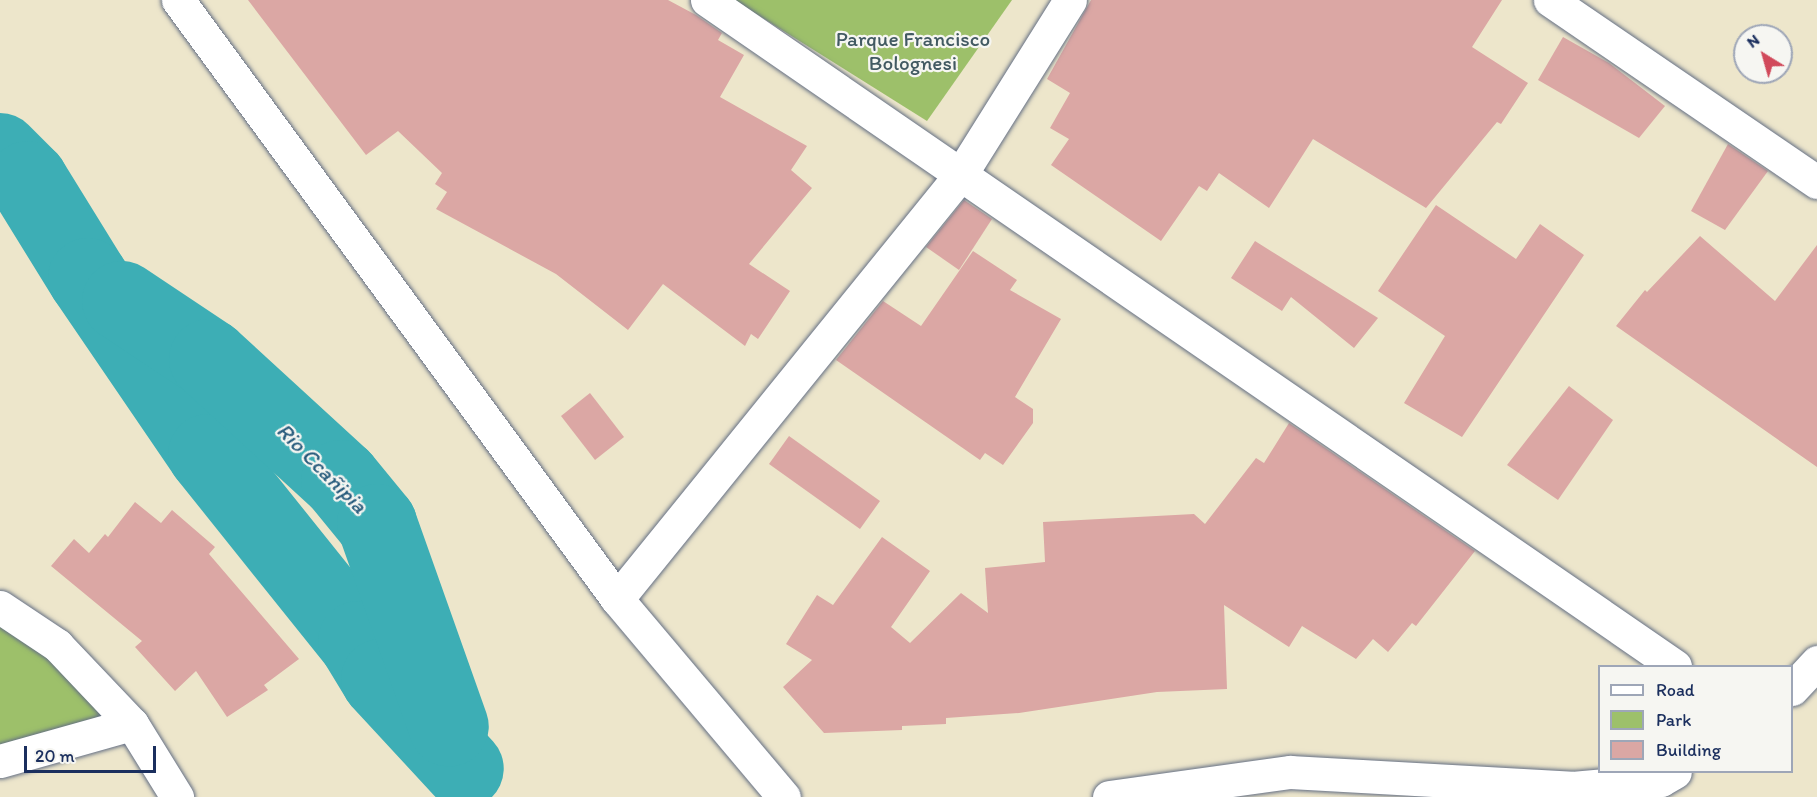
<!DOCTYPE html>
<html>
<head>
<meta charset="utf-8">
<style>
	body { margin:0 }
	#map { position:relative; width:1817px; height:797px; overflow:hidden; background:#ede6cb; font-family:Itim,sans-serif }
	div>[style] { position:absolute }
	.green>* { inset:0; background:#9dc06a }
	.river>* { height:80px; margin:-40px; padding:0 40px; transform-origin:40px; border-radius:40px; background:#3daeb5 }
	.building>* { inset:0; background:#dba7a4 }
	.roads { filter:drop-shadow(0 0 2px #646f84) drop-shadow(0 0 2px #646f84) }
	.street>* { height:33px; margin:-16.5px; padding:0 16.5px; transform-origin:16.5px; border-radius:16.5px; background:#fff }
	.primary>* { height:33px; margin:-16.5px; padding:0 16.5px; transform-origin:16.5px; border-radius:16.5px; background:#fff }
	span { translate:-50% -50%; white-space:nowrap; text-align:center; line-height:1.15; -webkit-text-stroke:4.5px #f6f6f2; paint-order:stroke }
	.park-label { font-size:21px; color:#425a62 }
	.water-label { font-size:22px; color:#275b7c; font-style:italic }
	.legend { position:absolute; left:1598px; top:665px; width:195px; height:108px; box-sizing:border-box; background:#f6f6f2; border:2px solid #9ea6b7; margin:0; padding:8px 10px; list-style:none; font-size:18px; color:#1b2f5e }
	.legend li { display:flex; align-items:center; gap:12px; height:30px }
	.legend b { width:30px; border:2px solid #9ea6b7 }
	.north { position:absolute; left:1733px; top:24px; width:60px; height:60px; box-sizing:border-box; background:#f6f6f2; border:2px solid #9ea6b7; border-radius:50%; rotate:323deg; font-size:16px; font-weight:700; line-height:24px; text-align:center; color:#1b2f5e }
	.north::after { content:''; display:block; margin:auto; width:21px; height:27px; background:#d1495b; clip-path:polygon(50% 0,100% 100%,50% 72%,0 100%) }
	.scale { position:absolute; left:24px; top:746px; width:132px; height:27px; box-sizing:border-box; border:3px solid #1b2f5e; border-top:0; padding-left:8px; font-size:18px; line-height:21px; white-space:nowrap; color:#1b2f5e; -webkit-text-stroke:4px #f6f6f2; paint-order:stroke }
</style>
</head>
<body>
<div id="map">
	<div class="green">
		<i style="clip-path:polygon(734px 0,1012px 0,927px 121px)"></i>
		<i style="clip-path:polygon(0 620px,17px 631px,116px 719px,0 756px)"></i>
	</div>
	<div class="river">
		<i style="left:0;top:153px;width:40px;rotate:45deg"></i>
		<i style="left:28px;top:181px;width:114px;rotate:58.3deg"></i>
		<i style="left:88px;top:278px;width:213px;rotate:55.7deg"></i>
		<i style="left:208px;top:454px;width:240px;rotate:51.3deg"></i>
		<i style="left:358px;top:641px;width:44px;rotate:58.8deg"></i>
		<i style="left:381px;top:679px;width:122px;rotate:47.3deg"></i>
		<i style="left:122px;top:301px;width:105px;rotate:33.7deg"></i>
		<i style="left:209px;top:359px;width:179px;rotate:42.5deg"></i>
		<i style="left:341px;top:480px;width:57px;rotate:50.7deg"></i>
		<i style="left:377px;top:524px;width:215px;rotate:70.5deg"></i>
	</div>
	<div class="building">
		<i style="clip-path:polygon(248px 0,668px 0,696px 15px,722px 33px,718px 40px,744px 55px,720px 97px,807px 146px,791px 170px,812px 188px,749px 264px,790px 291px,758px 339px,751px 334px,745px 346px,663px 284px,628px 330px,556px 274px,436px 209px,447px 192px,435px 184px,442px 173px,398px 131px,366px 155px)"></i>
		<i style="clip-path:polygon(1091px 0,1502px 0,1472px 47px,1528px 83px,1501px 124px,1497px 122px,1426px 208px,1313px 139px,1269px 208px,1219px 173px,1207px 191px,1199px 186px,1161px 241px,1051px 165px,1069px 139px,1050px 128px,1070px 93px,1047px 79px)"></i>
		<i style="clip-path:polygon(1563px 37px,1609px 63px,1665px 106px,1639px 138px,1538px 80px)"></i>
		<i style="clip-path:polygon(1728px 144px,1768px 171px,1725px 230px,1691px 211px)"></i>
		<i style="clip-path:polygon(964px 200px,992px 219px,959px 270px,926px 247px)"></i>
		<i style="clip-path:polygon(1436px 205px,1516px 259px,1540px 224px,1584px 255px,1462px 437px,1404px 403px,1445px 336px,1378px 291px)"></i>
		<i style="clip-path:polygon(1700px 236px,1775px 301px,1817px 245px,1817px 467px,1616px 326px,1645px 290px,1647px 292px)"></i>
		<i style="clip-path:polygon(1255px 241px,1378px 318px,1354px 348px,1291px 297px,1282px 311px,1231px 278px)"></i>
		<i style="clip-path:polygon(973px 251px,1017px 280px,1010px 290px,1061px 319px,1015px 397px,1033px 409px,1033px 423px,1003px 465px,985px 453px,980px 460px,836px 360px,883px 301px,921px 326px)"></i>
		<i style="clip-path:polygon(1569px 386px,1613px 420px,1558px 500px,1507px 465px)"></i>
		<i style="clip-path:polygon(590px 393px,624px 437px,595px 460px,561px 416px)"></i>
		<i style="clip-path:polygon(1289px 423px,1475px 551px,1416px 626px,1412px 623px,1388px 652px,1373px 639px,1356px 659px,1302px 626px,1289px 647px,1224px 605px,1227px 689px,1157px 692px,1019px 713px,946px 718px,946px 724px,902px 726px,902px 730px,824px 733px,783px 687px,812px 660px,786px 644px,817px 595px,833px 605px,882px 537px,930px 571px,891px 627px,910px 643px,961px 593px,988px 613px,985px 568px,1045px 562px,1043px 522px,1194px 514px,1205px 524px,1256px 458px,1264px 463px)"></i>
		<i style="clip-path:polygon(789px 436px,880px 501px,860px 529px,769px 464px)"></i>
		<i style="clip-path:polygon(135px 502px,161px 523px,172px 510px,215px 547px,209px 554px,299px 659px,264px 685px,268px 690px,227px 717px,196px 671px,175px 691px,135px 647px,142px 641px,51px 566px,74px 539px,89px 553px,105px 534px,108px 537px)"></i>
	</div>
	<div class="roads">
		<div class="street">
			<i style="left:178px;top:0;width:743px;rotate:53.76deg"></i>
			<i style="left:617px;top:599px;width:259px;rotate:49.9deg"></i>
			<i style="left:707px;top:0;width:1175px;rotate:34.53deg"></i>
			<i style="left:1550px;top:0;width:323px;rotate:34.3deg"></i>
			<i style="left:617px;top:599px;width:547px;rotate:-51.01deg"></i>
			<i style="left:961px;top:174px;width:205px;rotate:-57.9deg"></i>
			<i style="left:0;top:607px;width:69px;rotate:33.7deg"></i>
			<i style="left:57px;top:645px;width:109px;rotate:46.5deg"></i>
			<i style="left:132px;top:724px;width:86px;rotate:58.3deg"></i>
			<i style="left:0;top:761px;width:137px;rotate:-15.7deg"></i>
		</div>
		<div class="primary">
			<i style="left:1792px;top:689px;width:37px;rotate:-47deg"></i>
			<i style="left:1109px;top:797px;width:183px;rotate:-7.9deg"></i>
			<i style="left:1290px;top:772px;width:282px;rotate:3.2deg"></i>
			<i style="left:1572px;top:788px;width:89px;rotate:-5.1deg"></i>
			<i style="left:1661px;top:780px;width:16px;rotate:-30deg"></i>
		</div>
	</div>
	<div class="park-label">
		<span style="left:913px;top:51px">Parque Francisco<br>Bolognesi</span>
	</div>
	<div class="water-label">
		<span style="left:322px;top:468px;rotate:45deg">Rio Ccañipia</span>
	</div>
	<ul class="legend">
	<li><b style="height:8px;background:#fff"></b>Road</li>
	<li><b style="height:16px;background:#9dc06a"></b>Park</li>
	<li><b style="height:16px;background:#dba7a4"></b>Building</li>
	</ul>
	<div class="north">N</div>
	<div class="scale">20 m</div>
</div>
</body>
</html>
